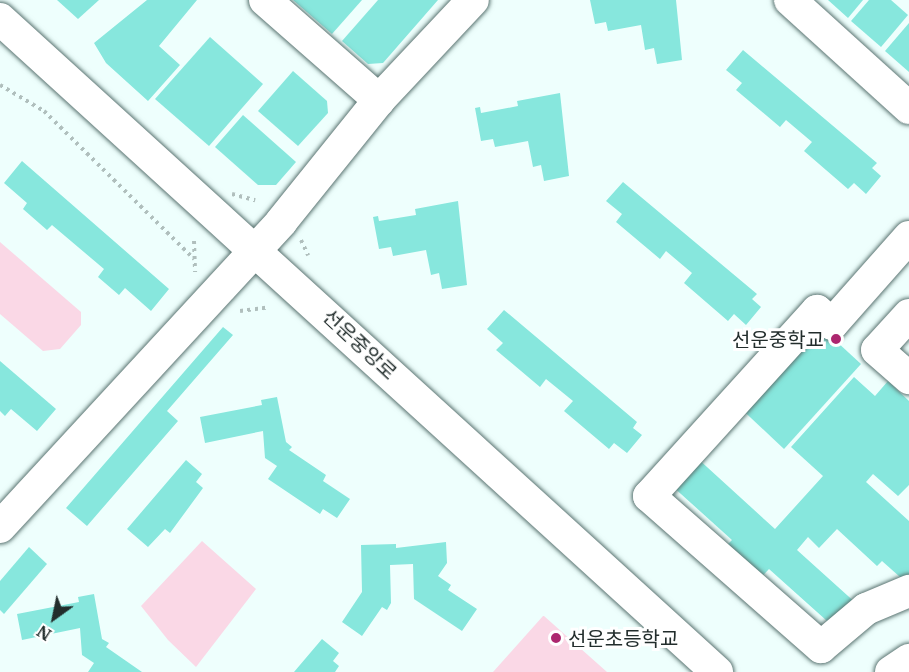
<!DOCTYPE html>
<html>
<head>
<meta charset="utf-8">
<style>
	body { margin:0 }
	#map { position:relative; width:909px; height:672px; overflow:hidden; background:#eefffd; font-family:Merriweather,"Noto Sans KR",serif }
	div>[style] { position:absolute }
	.green>* { inset:0; background:#fad8e6 }
	.building>* { inset:0; background:#87e7dd }
	.path>* { height:4px; margin-top:-2px; transform-origin:0; background:repeating-linear-gradient(90deg,#b0bfbd 0 3px,transparent 0 7.5px) }
	.roads { filter:drop-shadow(0 0 2px #5b7572) drop-shadow(0 0 2px #5b7572) }
	.minor>* { height:32px; margin:-16px; padding:0 16px; transform-origin:16px; border-radius:16px; background:#fff }
	.dots>* { width:16px; height:16px; translate:-50% -50%; box-sizing:border-box; border:3px solid #fff; border-radius:50% }
	span { translate:-50% -50%; white-space:nowrap; text-align:center; line-height:1.15; -webkit-text-stroke:6px #fff; paint-order:stroke }
	.poi-label { font-size:20px; color:#222d2c }
	.right { translate:-100% -50%; text-align:right }
	.left { translate:0 -50%; text-align:left }
	.street-label { font-size:20px; color:#222d2c }
	.north { position:absolute; left:24px; top:588px; width:60px; height:60px; -webkit-text-stroke:4px #fff; paint-order:stroke; rotate:213deg; font-size:16px; font-weight:700; line-height:24px; text-align:center; color:#222d2c }
	.north::after { content:''; display:block; margin:auto; width:21px; height:27px; background:#222d2c; clip-path:polygon(50% 0,100% 100%,50% 72%,0 100%) }
</style>
</head>
<body>
<div id="map">
	<div class="green">
		<i style="clip-path:polygon(0 242px,81px 312px,81px 325px,60px 349px,43px 351px,0 314px)"></i>
		<i style="clip-path:polygon(202px 541px,256px 589px,196px 667px,168px 640px,141px 606px)"></i>
		<i style="clip-path:polygon(543px 616px,544px 616px,607px 672px,493px 672px)"></i>
	</div>
	<div class="building">
		<i style="clip-path:polygon(57px 0,99px 0,78px 19px)"></i>
		<i style="clip-path:polygon(147px 0,197px 0,159px 46px,180px 65px,148px 101px,106px 63px,94px 43px)"></i>
		<i style="clip-path:polygon(293px 0,362px 0,332px 34px)"></i>
		<i style="clip-path:polygon(378px 0,438px 0,383px 63px,368px 64px,342px 41px)"></i>
		<i style="clip-path:polygon(590px 0,676px 0,682px 60px,657px 64px,654px 48px,645px 50px,641px 25px,608px 31px,606px 22px,595px 24px)"></i>
		<i style="clip-path:polygon(828px 0,863px 0,848px 18px)"></i>
		<i style="clip-path:polygon(869px 0,891px 0,908px 15px,881px 47px,851px 21px)"></i>
		<i style="clip-path:polygon(909px 23px,909px 72px,885px 51px)"></i>
		<i style="clip-path:polygon(210px 37px,263px 84px,209px 146px,155px 99px)"></i>
		<i style="clip-path:polygon(743px 50px,877px 163px,872px 168px,881px 176px,866px 194px,854px 183px,848px 189px,804px 151px,812px 142px,786px 120px,780px 127px,736px 90px,742px 83px,726px 70px)"></i>
		<i style="clip-path:polygon(293px 71px,327px 101px,328px 113px,298px 146px,258px 111px)"></i>
		<i style="clip-path:polygon(560px 93px,569px 176px,544px 181px,541px 165px,533px 167px,528px 141px,495px 147px,493px 139px,481px 141px,475px 108px,480px 107px,481px 113px,518px 106px,517px 101px)"></i>
		<i style="clip-path:polygon(243px 115px,296px 162px,276px 185px,258px 185px,215px 147px)"></i>
		<i style="clip-path:polygon(22px 161px,169px 289px,151px 311px,125px 288px,119px 295px,98px 277px,104px 269px,52px 225px,47px 230px,23px 209px,27px 203px,4px 183px)"></i>
		<i style="clip-path:polygon(623px 182px,757px 294px,752px 299px,761px 307px,746px 325px,734px 314px,728px 321px,684px 283px,692px 273px,666px 251px,660px 259px,616px 222px,622px 214px,606px 201px)"></i>
		<i style="clip-path:polygon(458px 201px,467px 285px,442px 289px,439px 273px,431px 275px,426px 250px,393px 256px,391px 247px,379px 249px,373px 217px,378px 216px,379px 221px,416px 215px,415px 209px)"></i>
		<i style="clip-path:polygon(504px 310px,637px 422px,633px 428px,642px 435px,627px 453px,614px 443px,609px 449px,564px 411px,573px 401px,546px 379px,540px 387px,496px 350px,503px 343px,487px 329px)"></i>
		<i style="clip-path:polygon(811px 318px,861px 364px,784px 449px,734px 402px)"></i>
		<i style="clip-path:polygon(223px 327px,233px 335px,167px 411px,178px 421px,87px 526px,66px 508px)"></i>
		<i style="clip-path:polygon(0 361px,56px 409px,37px 431px,11px 409px,5px 416px,0 411px)"></i>
		<i style="clip-path:polygon(854px 377px,875px 396px,888px 381px,909px 401px,909px 485px,898px 496px,873px 474px,866px 482px,909px 521px,909px 585px,882px 561px,877px 566px,837px 529px,819px 548px,808px 537px,797px 550px,858px 605px,836px 629px,769px 569px,757px 582px,722px 550px,732px 540px,671px 485px,696px 457px,775px 529px,823px 476px,791px 447px)"></i>
		<i style="clip-path:polygon(277px 397px,286px 442px,292px 447px,289px 450px,326px 475px,323px 481px,350px 499px,337px 518px,323px 509px,320px 514px,268px 479px,277px 466px,265px 458px,263px 431px,205px 443px,200px 417px,262px 405px,261px 400px)"></i>
		<i style="clip-path:polygon(186px 460px,202px 474px,196px 482px,203px 488px,170px 533px,165px 529px,148px 547px,127px 529px)"></i>
		<i style="clip-path:polygon(446px 542px,447px 563px,438px 576px,451px 585px,448px 590px,477px 609px,462px 631px,414px 599px,413px 564px,390px 565px,391px 603px,387px 610px,382px 607px,362px 636px,342px 622px,362px 592px,361px 545px,396px 544px,396px 548px)"></i>
		<i style="clip-path:polygon(29px 547px,47px 564px,4px 614px,0 610px,0 581px)"></i>
		<i style="clip-path:polygon(94px 594px,102px 639px,109px 643px,106px 647px,142px 672px,88px 672px,94px 663px,82px 655px,80px 628px,22px 640px,17px 614px,79px 602px,78px 597px)"></i>
		<i style="clip-path:polygon(322px 639px,339px 653px,333px 661px,339px 666px,335px 672px,294px 672px)"></i>
	</div>
	<div class="path">
		<i style="left:0;top:85px;width:51px;rotate:30.6deg"></i>
		<i style="left:44px;top:111px;width:211px;rotate:44.6deg"></i>
		<i style="left:232px;top:194px;width:24px;rotate:15deg"></i>
		<i style="left:301px;top:240px;width:17px;rotate:65deg"></i>
		<i style="left:194px;top:241px;width:31px;rotate:88deg"></i>
		<i style="left:240px;top:311px;width:26px;rotate:-7deg"></i>
	</div>
	<div class="roads">
		<div class="minor">
			<i style="left:265px;top:0;width:152px;rotate:41.3deg"></i>
			<i style="left:790px;top:0;width:161px;rotate:42.2deg"></i>
			<i style="left:0;top:19px;width:970px;rotate:42.33deg"></i>
			<i style="left:909px;top:237px;width:116px;rotate:131.5deg"></i>
			<i style="left:832px;top:324px;width:20px;rotate:-139deg"></i>
			<i style="left:817px;top:311px;width:250px;rotate:132.2deg"></i>
			<i style="left:649px;top:496px;width:229px;rotate:41.3deg"></i>
			<i style="left:821px;top:647px;width:59px;rotate:-40.2deg"></i>
			<i style="left:866px;top:609px;width:47px;rotate:-22.7deg"></i>
			<i style="left:909px;top:315px;width:47px;rotate:132.4deg"></i>
			<i style="left:877px;top:350px;width:43px;rotate:41.2deg"></i>
			<i style="left:0;top:527px;width:415px;rotate:-47.3deg"></i>
			<i style="left:281px;top:222px;width:156px;rotate:-51.2deg"></i>
			<i style="left:379px;top:100px;width:137px;rotate:-46.8deg"></i>
			<i style="left:891px;top:672px;width:22px;rotate:-34deg"></i>
		</div>
	</div>
	<div class="dots">
		<i style="left:836px;top:339px;background:#ac276f"></i>
		<i style="left:556px;top:638px;background:#ac276f"></i>
	</div>
	<div class="poi-label">
		<span class="right" style="left:824px;top:339px">선운중학교</span>
		<span class="left" style="left:568px;top:638px">선운초등학교</span>
	</div>
	<div class="street-label">
		<span style="left:360px;top:344px;rotate:43deg">선운중앙로</span>
	</div>
	<div class="north">N</div>
</div>
</body>
</html>
